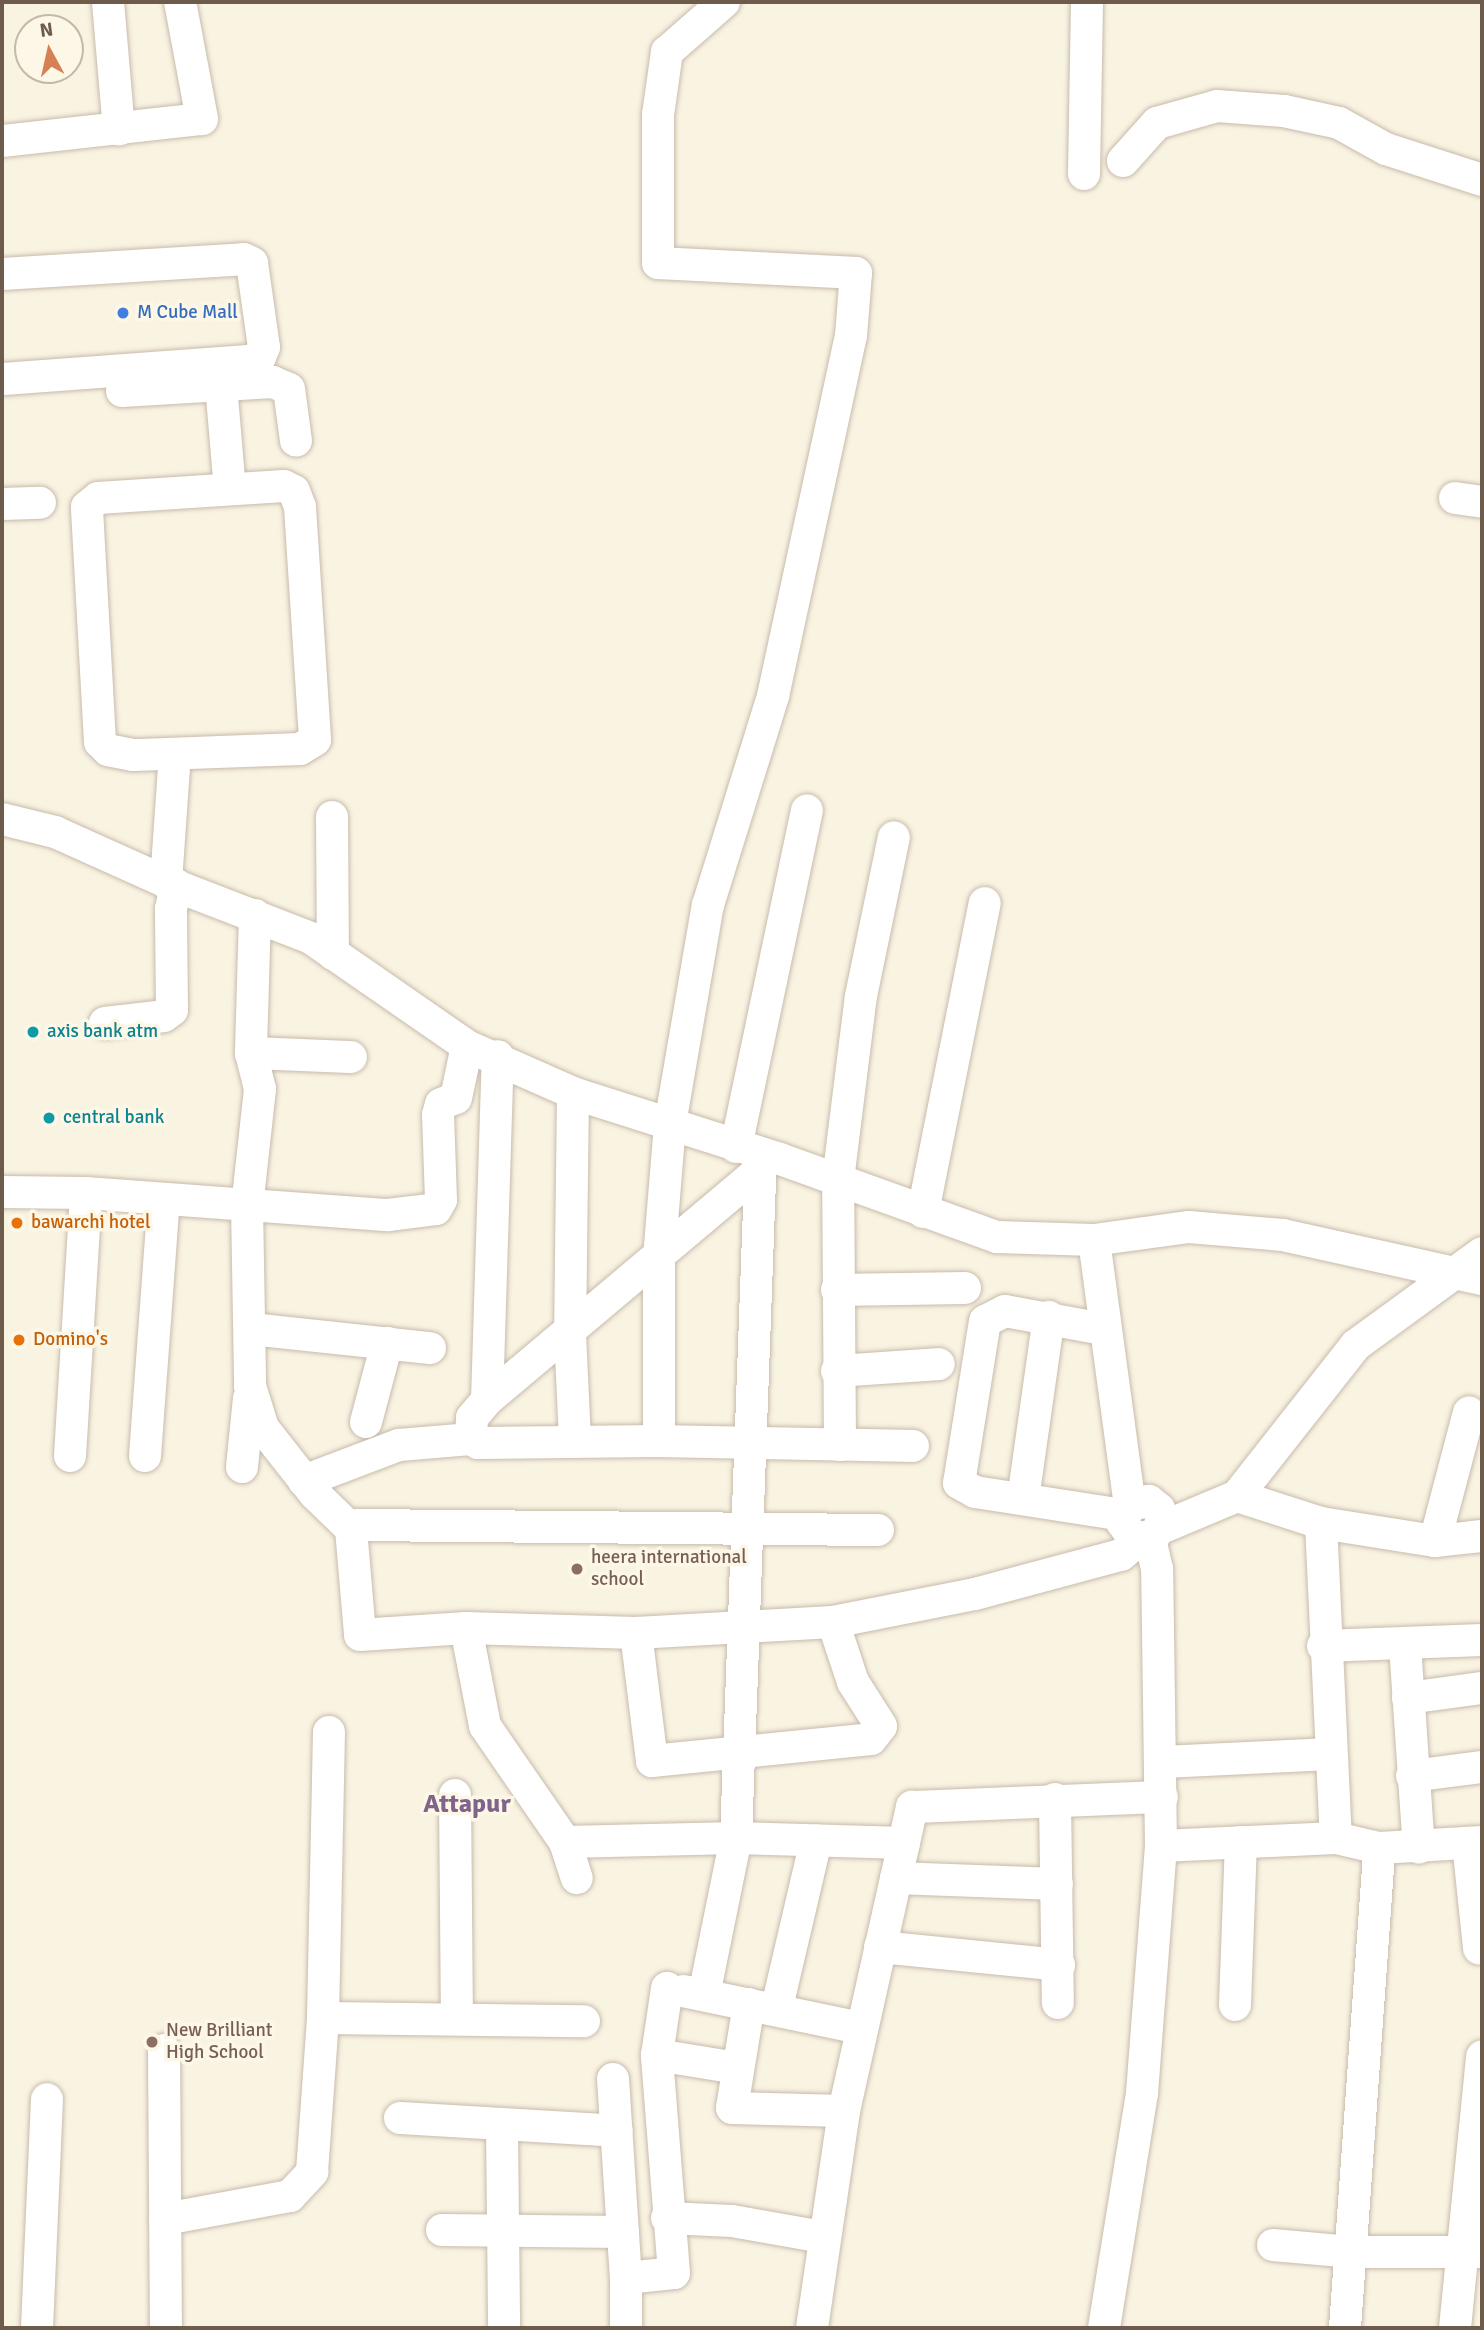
<!DOCTYPE html>
<html>
<head>
<meta charset="utf-8">
<style>
	body { margin:0 }
	#map { position:relative; width:1484px; height:2330px; overflow:hidden; background:#f9f3e2; font-family:Signika,sans-serif }
	div>[style] { position:absolute }
	.roads { filter:drop-shadow(0 0 2px #c8bbab) drop-shadow(0 0 2px #c8bbab) }
	.minor>* { height:32px; margin:-16px; padding:0 16px; transform-origin:16px; border-radius:16px; background:#fff }
	.dots>* { width:19px; height:19px; translate:-50% -50%; box-sizing:border-box; border:4px solid #fcf7e7; border-radius:50% }
	span { translate:-50% -50%; white-space:nowrap; text-align:center; line-height:1.15; -webkit-text-stroke:7px #fcf7e7; paint-order:stroke }
	.shop-label { font-size:19px; color:#366cbe }
	.left { translate:0 -50%; text-align:left }
	.culture-label { font-size:19px; color:#0d838f }
	.food-label { font-size:19px; color:#c56008 }
	.education-label { font-size:19px; color:#785e54 }
	.district-label { font-size:26px; color:#81648a; font-weight:700 }
	.frame { position:absolute; inset:0; border:4px solid #6d5b4c; pointer-events:none }
	.north { position:absolute; left:14px; top:14px; width:70px; height:70px; box-sizing:border-box; background:#fcf7e7; border:2px solid #c3b9a9; border-radius:50%; rotate:352deg; font-size:19px; font-weight:700; line-height:28px; text-align:center; color:#6d5b4c }
	.north::after { content:''; display:block; margin:auto; width:24px; height:32px; background:#d58055; clip-path:polygon(50% 0,100% 100%,50% 72%,0 100%) }
</style>
</head>
<body>
<div id="map">
	<div class="roads">
		<div class="minor">
			<i style="left:108px;top:2px;width:128px;rotate:85.1deg"></i>
			<i style="left:2px;top:141px;width:201px;rotate:-6.3deg"></i>
			<i style="left:202px;top:119px;width:119px;rotate:-100.6deg"></i>
			<i style="left:1123px;top:161px;width:51px;rotate:-48.2deg"></i>
			<i style="left:1157px;top:123px;width:62px;rotate:-15.8deg"></i>
			<i style="left:1217px;top:106px;width:67px;rotate:4.3deg"></i>
			<i style="left:1284px;top:111px;width:56px;rotate:12.3deg"></i>
			<i style="left:1339px;top:123px;width:54px;rotate:29deg"></i>
			<i style="left:1386px;top:149px;width:101px;rotate:17.9deg"></i>
			<i style="left:1084px;top:174px;width:172px;rotate:-89deg"></i>
			<i style="left:2px;top:274px;width:242px;rotate:-3.5deg"></i>
			<i style="left:244px;top:259px;width:9px;rotate:27deg"></i>
			<i style="left:252px;top:263px;width:85px;rotate:81.9deg"></i>
			<i style="left:264px;top:347px;width:11px;rotate:112deg"></i>
			<i style="left:260px;top:357px;width:12px;rotate:160deg"></i>
			<i style="left:249px;top:361px;width:248px;rotate:175.8deg"></i>
			<i style="left:221px;top:385px;width:93px;rotate:85.1deg"></i>
			<i style="left:122px;top:391px;width:151px;rotate:-3.4deg"></i>
			<i style="left:273px;top:382px;width:17px;rotate:24deg"></i>
			<i style="left:289px;top:389px;width:52px;rotate:82.3deg"></i>
			<i style="left:284px;top:486px;width:11px;rotate:27deg"></i>
			<i style="left:294px;top:491px;width:17px;rotate:69deg"></i>
			<i style="left:300px;top:507px;width:233px;rotate:86.3deg"></i>
			<i style="left:315px;top:740px;width:17px;rotate:149deg"></i>
			<i style="left:300px;top:749px;width:167px;rotate:177.9deg"></i>
			<i style="left:133px;top:755px;width:25px;rotate:-169deg"></i>
			<i style="left:108px;top:750px;width:11px;rotate:-135deg"></i>
			<i style="left:100px;top:742px;width:235px;rotate:-93.2deg"></i>
			<i style="left:87px;top:507px;width:14px;rotate:-39deg"></i>
			<i style="left:98px;top:498px;width:186px;rotate:-3.7deg"></i>
			<i style="left:1455px;top:498px;width:27px;rotate:8deg"></i>
			<i style="left:2px;top:504px;width:38px;rotate:-2deg"></i>
			<i style="left:332px;top:817px;width:137px;rotate:89.6deg"></i>
			<i style="left:2px;top:819px;width:55px;rotate:13.8deg"></i>
			<i style="left:55px;top:832px;width:122px;rotate:24.2deg"></i>
			<i style="left:166px;top:882px;width:155px;rotate:21.1deg"></i>
			<i style="left:311px;top:938px;width:190px;rotate:34.7deg"></i>
			<i style="left:467px;top:1046px;width:116px;rotate:23.9deg"></i>
			<i style="left:573px;top:1093px;width:217px;rotate:17.7deg"></i>
			<i style="left:780px;top:1159px;width:231px;rotate:19.8deg"></i>
			<i style="left:997px;top:1237px;width:97px;rotate:1.8deg"></i>
			<i style="left:1094px;top:1240px;width:96px;rotate:-7.8deg"></i>
			<i style="left:1189px;top:1227px;width:94px;rotate:4.9deg"></i>
			<i style="left:1283px;top:1235px;width:204px;rotate:12.5deg"></i>
			<i style="left:166px;top:882px;width:128px;rotate:-86deg"></i>
			<i style="left:255px;top:915px;width:138px;rotate:91.7deg"></i>
			<i style="left:251px;top:1053px;width:37px;rotate:76deg"></i>
			<i style="left:260px;top:1089px;width:118px;rotate:96.3deg"></i>
			<i style="left:247px;top:1206px;width:180px;rotate:89deg"></i>
			<i style="left:250px;top:1386px;width:44px;rotate:72.8deg"></i>
			<i style="left:263px;top:1428px;width:84px;rotate:51.8deg"></i>
			<i style="left:315px;top:1494px;width:50px;rotate:44.2deg"></i>
			<i style="left:351px;top:1529px;width:106px;rotate:85.1deg"></i>
			<i style="left:360px;top:1635px;width:106px;rotate:-3.8deg"></i>
			<i style="left:466px;top:1628px;width:170px;rotate:1.7deg"></i>
			<i style="left:636px;top:1633px;width:197px;rotate:-3.2deg"></i>
			<i style="left:833px;top:1622px;width:145px;rotate:-11.2deg"></i>
			<i style="left:975px;top:1594px;width:151px;rotate:-15deg"></i>
			<i style="left:1121px;top:1555px;width:23px;rotate:-40deg"></i>
			<i style="left:105px;top:1023px;width:59px;rotate:-6.8deg"></i>
			<i style="left:164px;top:1016px;width:10px;rotate:-37deg"></i>
			<i style="left:172px;top:1010px;width:101px;rotate:-90.6deg"></i>
			<i style="left:171px;top:909px;width:25px;rotate:-78deg"></i>
			<i style="left:251px;top:1053px;width:100px;rotate:2.3deg"></i>
			<i style="left:573px;top:1093px;width:241px;rotate:90.7deg"></i>
			<i style="left:570px;top:1334px;width:108px;rotate:87.3deg"></i>
			<i style="left:736px;top:1147px;width:344px;rotate:-78.1deg"></i>
			<i style="left:760px;top:1170px;width:357px;rotate:139.9deg"></i>
			<i style="left:487px;top:1400px;width:23px;rotate:130deg"></i>
			<i style="left:472px;top:1418px;width:21px;rotate:93deg"></i>
			<i style="left:471px;top:1439px;width:8px;rotate:30deg"></i>
			<i style="left:478px;top:1443px;width:181px;rotate:-0.6deg"></i>
			<i style="left:659px;top:1441px;width:254px;rotate:1.1deg"></i>
			<i style="left:2px;top:1192px;width:84px;rotate:0.7deg"></i>
			<i style="left:86px;top:1193px;width:303px;rotate:4.2deg"></i>
			<i style="left:388px;top:1215px;width:48px;rotate:-7.1deg"></i>
			<i style="left:436px;top:1209px;width:10px;rotate:-61deg"></i>
			<i style="left:441px;top:1200px;width:85px;rotate:-92deg"></i>
			<i style="left:438px;top:1115px;width:11px;rotate:-75deg"></i>
			<i style="left:441px;top:1104px;width:16px;rotate:-22deg"></i>
			<i style="left:456px;top:1098px;width:53px;rotate:-78.1deg"></i>
			<i style="left:923px;top:1212px;width:315px;rotate:-78.7deg"></i>
			<i style="left:1094px;top:1240px;width:267px;rotate:82.3deg"></i>
			<i style="left:1130px;top:1505px;width:19px;rotate:115deg"></i>
			<i style="left:1122px;top:1522px;width:19px;rotate:55deg"></i>
			<i style="left:1133px;top:1538px;width:21px;rotate:-5deg"></i>
			<i style="left:1154px;top:1536px;width:16px;rotate:-60deg"></i>
			<i style="left:1162px;top:1522px;width:13px;rotate:-103deg"></i>
			<i style="left:1159px;top:1509px;width:13px;rotate:-141deg"></i>
			<i style="left:1149px;top:1501px;width:19px;rotate:168deg"></i>
			<i style="left:837px;top:1290px;width:128px;rotate:-0.9deg"></i>
			<i style="left:251px;top:1329px;width:180px;rotate:6.1deg"></i>
			<i style="left:1103px;top:1329px;width:100px;rotate:-169.6deg"></i>
			<i style="left:1005px;top:1311px;width:22px;rotate:153deg"></i>
			<i style="left:985px;top:1321px;width:164px;rotate:99.1deg"></i>
			<i style="left:959px;top:1483px;width:18px;rotate:29deg"></i>
			<i style="left:975px;top:1492px;width:150px;rotate:8.8deg"></i>
			<i style="left:837px;top:1371px;width:102px;rotate:-3.9deg"></i>
			<i style="left:487px;top:1400px;width:344px;rotate:-88.2deg"></i>
			<i style="left:366px;top:1422px;width:82px;rotate:-75.1deg"></i>
			<i style="left:659px;top:1441px;width:183px;rotate:-90deg"></i>
			<i style="left:659px;top:1258px;width:134px;rotate:-85.3deg"></i>
			<i style="left:670px;top:1124px;width:222px;rotate:-80.2deg"></i>
			<i style="left:708px;top:905px;width:219px;rotate:-72.7deg"></i>
			<i style="left:773px;top:696px;width:368px;rotate:-77.8deg"></i>
			<i style="left:851px;top:336px;width:63px;rotate:-85.5deg"></i>
			<i style="left:856px;top:273px;width:198px;rotate:-177.1deg"></i>
			<i style="left:658px;top:263px;width:148px;rotate:-90deg"></i>
			<i style="left:658px;top:115px;width:64px;rotate:-81.9deg"></i>
			<i style="left:667px;top:52px;width:76px;rotate:-41.3deg"></i>
			<i style="left:840px;top:1445px;width:265px;rotate:-90.4deg"></i>
			<i style="left:838px;top:1180px;width:185px;rotate:-82.9deg"></i>
			<i style="left:861px;top:996px;width:162px;rotate:-78.3deg"></i>
			<i style="left:70px;top:1456px;width:263px;rotate:-86.5deg"></i>
			<i style="left:145px;top:1456px;width:257px;rotate:-85.8deg"></i>
			<i style="left:242px;top:1467px;width:69px;rotate:-84.2deg"></i>
			<i style="left:304px;top:1481px;width:102px;rotate:-20.8deg"></i>
			<i style="left:399px;top:1445px;width:72px;rotate:-4.8deg"></i>
			<i style="left:1237px;top:1496px;width:88px;rotate:17.8deg"></i>
			<i style="left:1321px;top:1523px;width:115px;rotate:9deg"></i>
			<i style="left:1435px;top:1541px;width:47px;rotate:-6.1deg"></i>
			<i style="left:1023px;top:1499px;width:184px;rotate:-81.9deg"></i>
			<i style="left:1321px;top:1523px;width:315px;rotate:87.3deg"></i>
			<i style="left:1161px;top:1528px;width:82px;rotate:-22.8deg"></i>
			<i style="left:1237px;top:1496px;width:192px;rotate:-51.8deg"></i>
			<i style="left:1356px;top:1345px;width:156px;rotate:-36.1deg"></i>
			<i style="left:351px;top:1529px;width:8px;rotate:-30deg"></i>
			<i style="left:358px;top:1525px;width:520px;rotate:0.55deg"></i>
			<i style="left:1435px;top:1541px;width:133px;rotate:-75.2deg"></i>
			<i style="left:466px;top:1628px;width:100px;rotate:79deg"></i>
			<i style="left:485px;top:1726px;width:141px;rotate:55.4deg"></i>
			<i style="left:565px;top:1842px;width:38px;rotate:72deg"></i>
			<i style="left:636px;top:1633px;width:129px;rotate:82.9deg"></i>
			<i style="left:652px;top:1761px;width:220px;rotate:-5.7deg"></i>
			<i style="left:871px;top:1739px;width:16px;rotate:-52deg"></i>
			<i style="left:881px;top:1726px;width:52px;rotate:-122.5deg"></i>
			<i style="left:853px;top:1682px;width:63px;rotate:-108.4deg"></i>
			<i style="left:1405px;top:1645px;width:203px;rotate:86.1deg"></i>
			<i style="left:1323px;top:1646px;width:159px;rotate:-2.2deg"></i>
			<i style="left:1408px;top:1698px;width:75px;rotate:-7.7deg"></i>
			<i style="left:1163px;top:1762px;width:168px;rotate:-2.7deg"></i>
			<i style="left:1412px;top:1776px;width:71px;rotate:-7.3deg"></i>
			<i style="left:455px;top:1795px;width:222px;rotate:89.5deg"></i>
			<i style="left:1055px;top:1799px;width:204px;rotate:89.2deg"></i>
			<i style="left:565px;top:1842px;width:171px;rotate:-1.3deg"></i>
			<i style="left:736px;top:1838px;width:168px;rotate:1.7deg"></i>
			<i style="left:1468px;top:1843px;width:106px;rotate:84deg"></i>
			<i style="left:1161px;top:1846px;width:175px;rotate:-2.6deg"></i>
			<i style="left:1336px;top:1838px;width:44px;rotate:13.1deg"></i>
			<i style="left:1379px;top:1848px;width:103px;rotate:-3.3deg"></i>
			<i style="left:896px;top:1878px;width:161px;rotate:2.1deg"></i>
			<i style="left:880px;top:1947px;width:180px;rotate:5.7deg"></i>
			<i style="left:683px;top:1991px;width:181px;rotate:11.8deg"></i>
			<i style="left:704px;top:1995px;width:160px;rotate:-78.5deg"></i>
			<i style="left:736px;top:1838px;width:685px;rotate:-87.91deg"></i>
			<i style="left:749px;top:2004px;width:105px;rotate:99.3deg"></i>
			<i style="left:732px;top:2108px;width:112px;rotate:1.5deg"></i>
			<i style="left:1235px;top:2005px;width:163px;rotate:-87.9deg"></i>
			<i style="left:777px;top:2007px;width:171px;rotate:-76.8deg"></i>
			<i style="left:323px;top:2018px;width:261px;rotate:0.7deg"></i>
			<i style="left:164px;top:2050px;width:278px;rotate:89.6deg"></i>
			<i style="left:657px;top:2055px;width:81px;rotate:9.2deg"></i>
			<i style="left:613px;top:2079px;width:199px;rotate:86.3deg"></i>
			<i style="left:400px;top:2118px;width:217px;rotate:3.4deg"></i>
			<i style="left:502px;top:2127px;width:201px;rotate:89.4deg"></i>
			<i style="left:667px;top:2218px;width:65px;rotate:2.6deg"></i>
			<i style="left:732px;top:2221px;width:92px;rotate:10deg"></i>
			<i style="left:165px;top:2219px;width:127px;rotate:-10.4deg"></i>
			<i style="left:290px;top:2196px;width:33px;rotate:-47deg"></i>
			<i style="left:312px;top:2172px;width:154px;rotate:-85.9deg"></i>
			<i style="left:323px;top:2018px;width:286px;rotate:-88.8deg"></i>
			<i style="left:442px;top:2230px;width:181px;rotate:0.6deg"></i>
			<i style="left:1273px;top:2245px;width:78px;rotate:5.1deg"></i>
			<i style="left:1351px;top:2252px;width:130px"></i>
			<i style="left:37px;top:2328px;width:229px;rotate:-87.5deg"></i>
			<i style="left:626px;top:2328px;width:50px;rotate:-90deg"></i>
			<i style="left:626px;top:2278px;width:48px;rotate:-5.9deg"></i>
			<i style="left:674px;top:2273px;width:219px;rotate:-94.5deg"></i>
			<i style="left:657px;top:2055px;width:68px;rotate:-81.5deg"></i>
			<i style="left:812px;top:2328px;width:219px;rotate:-81.6deg"></i>
			<i style="left:844px;top:2111px;width:312px;rotate:-77.4deg"></i>
			<i style="left:912px;top:1807px;width:250px;rotate:-2.3deg"></i>
			<i style="left:1104px;top:2328px;width:238px;rotate:-80.8deg"></i>
			<i style="left:1142px;top:2093px;width:248px;rotate:-85.6deg"></i>
			<i style="left:1161px;top:1846px;width:277px;rotate:-90.8deg"></i>
			<i style="left:1157px;top:1569px;width:31px;rotate:-103deg"></i>
			<i style="left:1345px;top:2328px;width:481px;rotate:-85.9deg"></i>
			<i style="left:1455px;top:2328px;width:273px;rotate:-84.3deg"></i>
		</div>
	</div>
	<div class="dots">
		<i style="left:123px;top:313px;background:#3f7fe0"></i>
		<i style="left:33px;top:1032px;background:#0f9aa8"></i>
		<i style="left:49px;top:1118px;background:#0f9aa8"></i>
		<i style="left:17px;top:1223px;background:#e8710a"></i>
		<i style="left:19px;top:1340px;background:#e8710a"></i>
		<i style="left:577px;top:1569px;background:#8d6e63"></i>
		<i style="left:152px;top:2042px;background:#8d6e63"></i>
	</div>
	<div class="shop-label">
		<span class="left" style="left:137px;top:313px">M Cube Mall</span>
	</div>
	<div class="culture-label">
		<span class="left" style="left:47px;top:1032px">axis bank atm</span>
		<span class="left" style="left:63px;top:1118px">central bank</span>
	</div>
	<div class="food-label">
		<span class="left" style="left:31px;top:1223px">bawarchi hotel</span>
		<span class="left" style="left:33px;top:1340px">Domino's</span>
	</div>
	<div class="education-label">
		<span class="left" style="left:591px;top:1569px">heera international<br>school</span>
		<span class="left" style="left:166px;top:2042px">New Brilliant<br>High School</span>
	</div>
	<div class="district-label">
		<span style="left:467px;top:1805px">Attapur</span>
	</div>
	<div class="frame"></div>
	<div class="north">N</div>
</div>
</body>
</html>
